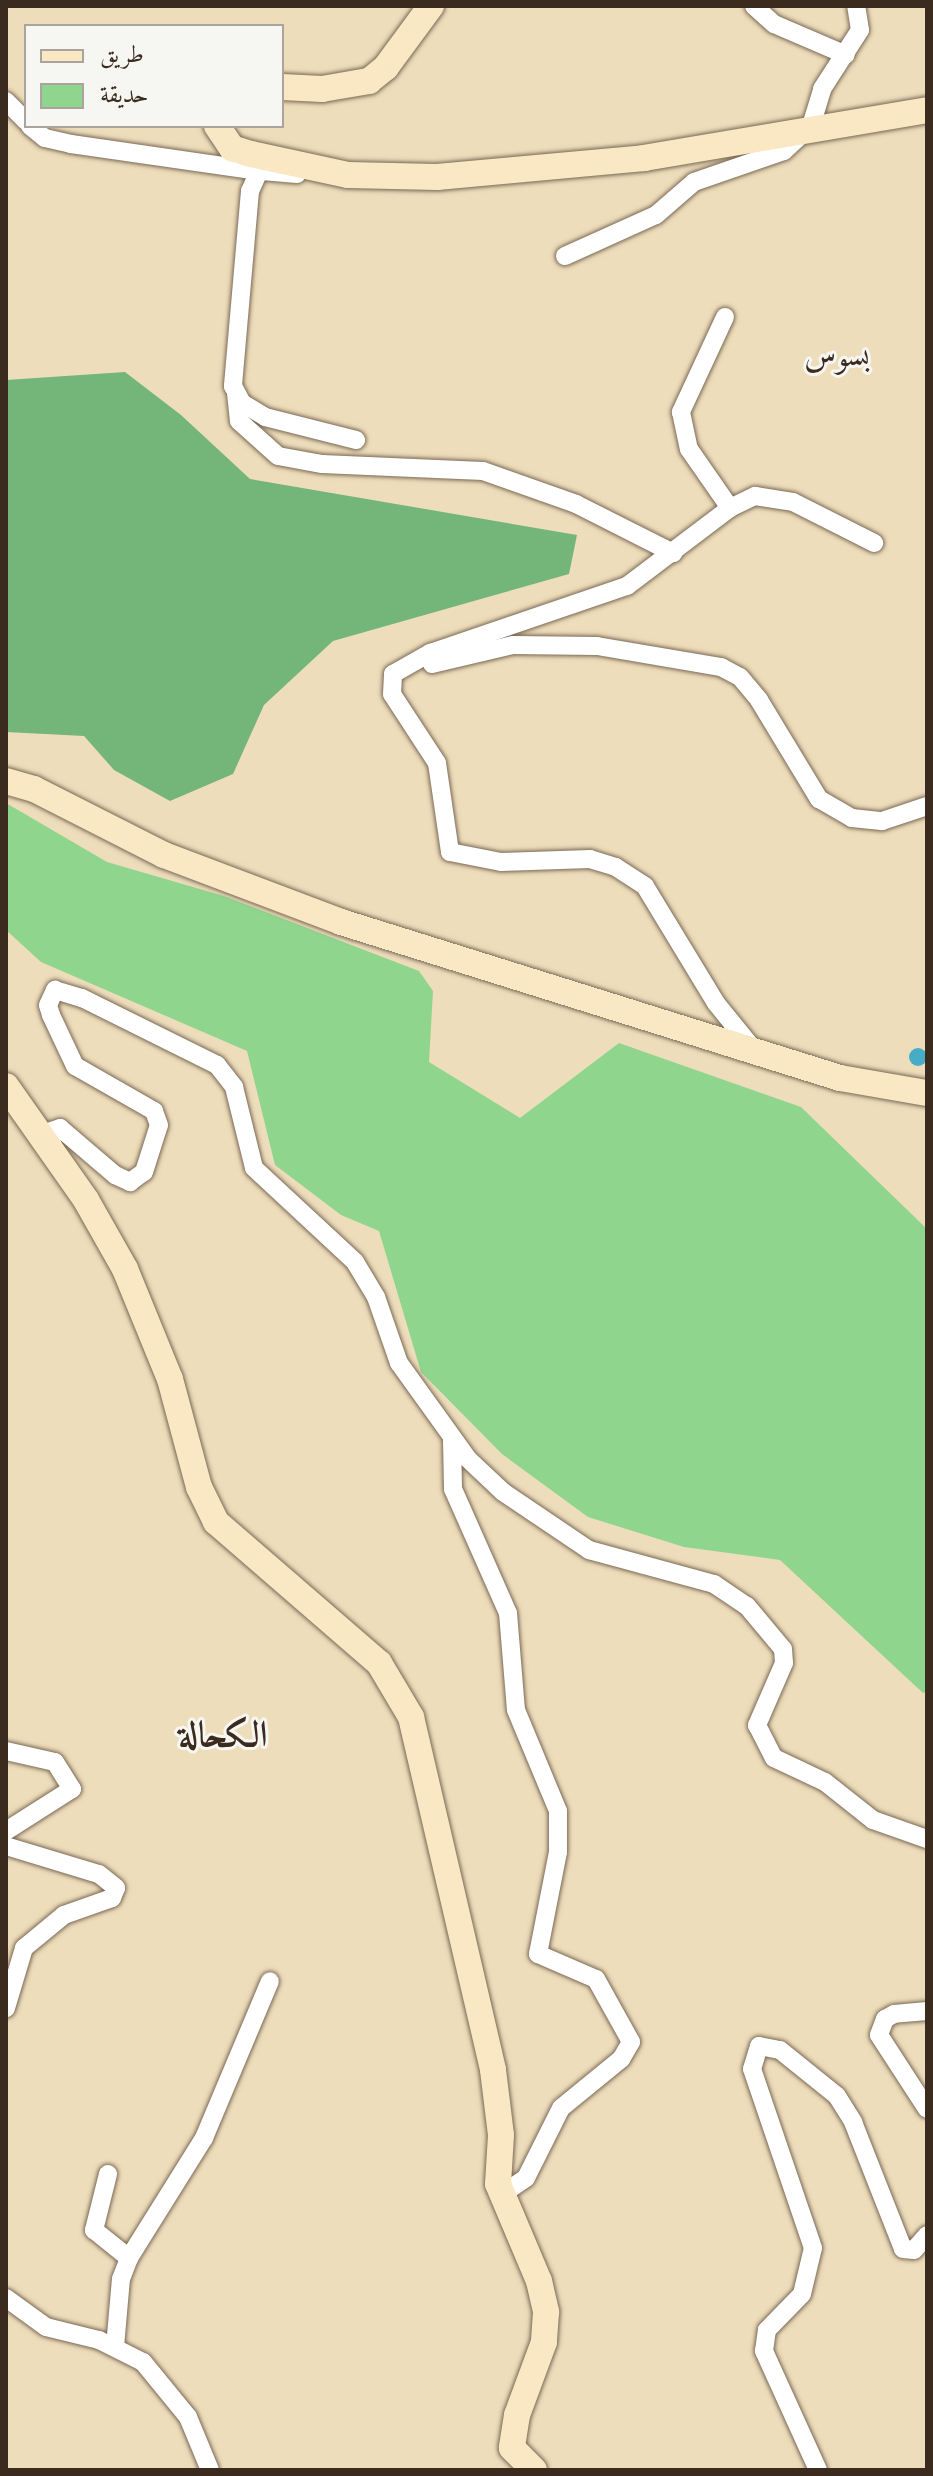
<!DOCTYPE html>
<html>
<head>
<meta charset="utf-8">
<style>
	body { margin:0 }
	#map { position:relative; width:933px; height:2476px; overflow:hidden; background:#edb; font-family:Vollkorn,Amiri,serif }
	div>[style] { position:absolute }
	.green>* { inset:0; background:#90d58e }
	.forest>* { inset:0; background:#74b679 }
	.water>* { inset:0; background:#47adc7 }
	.round { border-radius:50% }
	.roads { filter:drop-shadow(0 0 2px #7a6955) drop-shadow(0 0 2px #7a6955) }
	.minor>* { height:18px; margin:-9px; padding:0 9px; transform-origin:9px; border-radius:9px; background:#fff }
	.secondary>* { height:26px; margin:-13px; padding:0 13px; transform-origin:13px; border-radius:13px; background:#fae7c3 }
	span { translate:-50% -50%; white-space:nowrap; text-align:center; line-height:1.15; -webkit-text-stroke:6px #f6f6f2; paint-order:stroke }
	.quarter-label { font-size:32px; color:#3b2a1e }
	.district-label { font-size:36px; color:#3b2a1e; font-weight:700 }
	.frame { position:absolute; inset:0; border:8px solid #3b2a1e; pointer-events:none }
	.legend { position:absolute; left:24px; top:24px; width:260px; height:104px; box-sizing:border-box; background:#f6f6f2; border:2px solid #aba49d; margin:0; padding:10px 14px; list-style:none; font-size:24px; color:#3b2a1e }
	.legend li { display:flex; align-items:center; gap:16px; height:40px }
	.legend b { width:40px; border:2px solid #aba49d }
</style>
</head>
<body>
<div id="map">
	<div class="green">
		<i style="clip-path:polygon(6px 803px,107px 862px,224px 896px,419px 971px,433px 991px,429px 1062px,520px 1118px,619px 1043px,801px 1107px,927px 1229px,927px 1691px,923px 1693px,780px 1560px,684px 1547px,588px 1517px,502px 1454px,421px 1372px,379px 1231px,341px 1215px,275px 1165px,247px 1051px,41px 962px,6px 930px)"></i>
	</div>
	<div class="forest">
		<i style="clip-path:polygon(125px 372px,181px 415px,250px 479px,577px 535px,569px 574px,333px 641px,264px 705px,233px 774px,170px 801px,114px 770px,84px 736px,6px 732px,6px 380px)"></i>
	</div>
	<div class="water">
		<i class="round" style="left:909px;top:1048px;width:18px;height:18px"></i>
	</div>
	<div class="roads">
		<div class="minor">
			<i style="left:754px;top:6px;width:27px;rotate:42deg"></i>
			<i style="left:774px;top:24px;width:78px;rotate:23.3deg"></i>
			<i style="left:6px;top:101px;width:28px;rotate:45deg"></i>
			<i style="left:30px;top:126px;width:19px;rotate:39deg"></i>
			<i style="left:45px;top:138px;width:27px;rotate:13deg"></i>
			<i style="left:71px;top:144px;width:190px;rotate:8.2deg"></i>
			<i style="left:297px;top:174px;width:38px;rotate:-175deg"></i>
			<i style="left:259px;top:171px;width:22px;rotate:114deg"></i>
			<i style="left:250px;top:191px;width:196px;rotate:95deg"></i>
			<i style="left:233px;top:386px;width:19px;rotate:62deg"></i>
			<i style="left:242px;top:403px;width:27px;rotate:31deg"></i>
			<i style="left:265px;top:417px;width:94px;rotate:14.2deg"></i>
			<i style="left:565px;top:256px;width:100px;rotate:-24.3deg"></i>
			<i style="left:656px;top:215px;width:50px;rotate:-41deg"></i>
			<i style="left:694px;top:182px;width:95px;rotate:-19deg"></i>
			<i style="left:784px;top:151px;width:37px;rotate:-43deg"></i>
			<i style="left:811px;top:126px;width:39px;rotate:-73deg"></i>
			<i style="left:822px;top:89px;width:70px;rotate:-57.2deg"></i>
			<i style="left:860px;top:30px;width:24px;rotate:-99deg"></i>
			<i style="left:725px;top:317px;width:105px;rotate:114.9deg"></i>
			<i style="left:681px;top:412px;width:38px;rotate:78deg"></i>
			<i style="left:689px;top:449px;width:72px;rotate:55.2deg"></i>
			<i style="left:236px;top:393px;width:28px;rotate:84deg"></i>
			<i style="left:239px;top:421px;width:52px;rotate:41.9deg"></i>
			<i style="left:278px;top:456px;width:45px;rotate:10.3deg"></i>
			<i style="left:322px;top:464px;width:161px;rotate:2.5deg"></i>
			<i style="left:483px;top:471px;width:99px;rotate:19.5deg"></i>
			<i style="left:576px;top:504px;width:109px;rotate:26.8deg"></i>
			<i style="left:432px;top:664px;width:83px;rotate:-13.2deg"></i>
			<i style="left:513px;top:645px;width:84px;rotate:0.7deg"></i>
			<i style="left:597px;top:646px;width:126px;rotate:9.6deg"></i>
			<i style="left:721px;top:667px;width:21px;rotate:28deg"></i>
			<i style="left:740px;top:677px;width:30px;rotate:50deg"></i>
			<i style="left:759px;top:700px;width:116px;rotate:58.8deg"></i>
			<i style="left:819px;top:799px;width:38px;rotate:30deg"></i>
			<i style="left:852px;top:818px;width:30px;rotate:6deg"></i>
			<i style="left:882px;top:821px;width:47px;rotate:-18.4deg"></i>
			<i style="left:754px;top:1050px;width:60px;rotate:-129deg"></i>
			<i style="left:716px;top:1003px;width:137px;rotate:-121.3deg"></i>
			<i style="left:645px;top:886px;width:35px;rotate:-147deg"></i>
			<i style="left:616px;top:867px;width:27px;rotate:-163deg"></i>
			<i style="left:590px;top:859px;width:89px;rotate:178.1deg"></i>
			<i style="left:501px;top:862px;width:52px;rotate:-168.9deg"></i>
			<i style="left:450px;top:852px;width:90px;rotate:-98.3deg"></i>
			<i style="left:437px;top:763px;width:82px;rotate:-123.1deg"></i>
			<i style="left:392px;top:694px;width:20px;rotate:-87deg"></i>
			<i style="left:393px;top:674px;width:43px;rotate:-29.6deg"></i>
			<i style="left:430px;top:653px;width:208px;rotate:-18.8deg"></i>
			<i style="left:627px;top:586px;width:129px;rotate:-37.1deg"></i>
			<i style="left:730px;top:508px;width:28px;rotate:-26deg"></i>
			<i style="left:755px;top:496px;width:38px;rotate:9deg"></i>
			<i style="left:793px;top:502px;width:91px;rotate:26.8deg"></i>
			<i style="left:54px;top:1149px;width:18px;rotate:-109deg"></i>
			<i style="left:48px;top:1132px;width:13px;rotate:-18deg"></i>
			<i style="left:60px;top:1128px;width:72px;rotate:40.5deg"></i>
			<i style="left:115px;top:1175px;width:17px;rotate:25deg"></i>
			<i style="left:130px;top:1182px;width:17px;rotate:-36deg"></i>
			<i style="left:144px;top:1172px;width:49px;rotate:-72.3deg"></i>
			<i style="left:159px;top:1125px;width:15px;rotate:-110deg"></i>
			<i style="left:154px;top:1111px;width:91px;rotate:-150.3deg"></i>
			<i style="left:75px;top:1066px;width:56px;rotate:-115.2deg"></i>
			<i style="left:51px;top:1015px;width:10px;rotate:-107deg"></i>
			<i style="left:48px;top:1005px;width:17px;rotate:-65deg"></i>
			<i style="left:55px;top:990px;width:28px;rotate:17deg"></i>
			<i style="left:82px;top:998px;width:151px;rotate:26.4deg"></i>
			<i style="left:217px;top:1065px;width:28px;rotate:52deg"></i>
			<i style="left:234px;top:1087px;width:83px;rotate:76.1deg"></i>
			<i style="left:254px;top:1168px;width:138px;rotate:42.9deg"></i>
			<i style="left:355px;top:1262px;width:41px;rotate:59deg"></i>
			<i style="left:376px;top:1297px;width:70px;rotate:70.8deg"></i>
			<i style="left:399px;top:1363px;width:118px;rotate:54.3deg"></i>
			<i style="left:468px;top:1459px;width:48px;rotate:43.3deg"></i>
			<i style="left:503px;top:1492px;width:104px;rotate:34deg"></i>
			<i style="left:589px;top:1550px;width:130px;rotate:15.2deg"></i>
			<i style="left:714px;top:1584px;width:40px;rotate:34deg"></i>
			<i style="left:747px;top:1606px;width:56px;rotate:50.1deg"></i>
			<i style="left:783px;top:1649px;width:14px;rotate:86deg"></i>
			<i style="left:784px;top:1663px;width:68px;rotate:113.5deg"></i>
			<i style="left:757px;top:1725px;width:37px;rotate:63deg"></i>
			<i style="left:774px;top:1758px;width:56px;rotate:25.2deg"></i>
			<i style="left:825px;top:1782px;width:61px;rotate:38.4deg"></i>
			<i style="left:873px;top:1820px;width:57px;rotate:19.4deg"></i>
			<i style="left:452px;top:1440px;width:49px;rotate:88.8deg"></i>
			<i style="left:453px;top:1489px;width:136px;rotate:66.1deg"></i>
			<i style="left:508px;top:1613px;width:97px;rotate:85.3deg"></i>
			<i style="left:516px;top:1710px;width:109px;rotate:67.4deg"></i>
			<i style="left:558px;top:1811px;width:41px;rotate:90deg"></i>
			<i style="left:558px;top:1852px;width:104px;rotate:101.1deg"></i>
			<i style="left:538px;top:1954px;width:63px;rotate:23.3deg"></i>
			<i style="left:596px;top:1979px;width:72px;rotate:60.9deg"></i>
			<i style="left:631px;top:2042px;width:20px;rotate:120deg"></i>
			<i style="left:621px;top:2059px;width:77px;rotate:140.8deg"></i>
			<i style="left:561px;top:2108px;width:78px;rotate:116.6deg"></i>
			<i style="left:526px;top:2178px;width:30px;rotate:146deg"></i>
			<i style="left:6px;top:1751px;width:50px;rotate:12.7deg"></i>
			<i style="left:55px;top:1762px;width:32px;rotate:58deg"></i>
			<i style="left:72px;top:1789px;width:78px;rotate:147.5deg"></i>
			<i style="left:6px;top:1846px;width:97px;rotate:16.8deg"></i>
			<i style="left:99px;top:1874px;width:22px;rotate:39deg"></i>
			<i style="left:116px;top:1888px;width:11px;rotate:112deg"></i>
			<i style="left:112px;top:1898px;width:51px;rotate:160.5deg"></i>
			<i style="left:64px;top:1915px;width:52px;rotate:140.5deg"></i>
			<i style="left:24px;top:1948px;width:63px;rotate:106.7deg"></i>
			<i style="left:927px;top:2011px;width:33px;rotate:175deg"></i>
			<i style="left:894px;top:2014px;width:10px;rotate:151deg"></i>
			<i style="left:885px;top:2019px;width:17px;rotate:111deg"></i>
			<i style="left:879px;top:2035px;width:88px;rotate:57deg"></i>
			<i style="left:108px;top:2174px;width:58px;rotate:104deg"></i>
			<i style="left:94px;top:2230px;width:45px;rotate:38.7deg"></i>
			<i style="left:6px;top:2298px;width:49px;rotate:35.9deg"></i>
			<i style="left:46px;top:2327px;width:55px;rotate:13.8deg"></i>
			<i style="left:99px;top:2340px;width:49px;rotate:26.6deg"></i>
			<i style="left:143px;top:2362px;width:71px;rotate:50.7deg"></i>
			<i style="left:188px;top:2417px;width:57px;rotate:67.5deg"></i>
			<i style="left:115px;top:2347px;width:68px;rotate:-85deg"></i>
			<i style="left:121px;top:2279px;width:22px;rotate:-69deg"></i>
			<i style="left:129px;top:2258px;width:142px;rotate:-58deg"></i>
			<i style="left:204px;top:2138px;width:170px;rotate:-67.2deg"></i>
			<i style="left:818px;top:2470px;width:131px;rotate:-114.4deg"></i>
			<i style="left:764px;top:2351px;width:21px;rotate:-82deg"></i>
			<i style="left:767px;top:2330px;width:50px;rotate:-45.8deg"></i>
			<i style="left:802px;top:2294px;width:47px;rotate:-76.6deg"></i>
			<i style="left:813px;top:2248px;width:189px;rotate:-108.8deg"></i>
			<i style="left:752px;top:2069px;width:24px;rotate:-73deg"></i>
			<i style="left:759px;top:2046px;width:21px;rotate:11deg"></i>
			<i style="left:780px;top:2050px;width:73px;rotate:38.9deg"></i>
			<i style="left:837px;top:2096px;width:31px;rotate:58deg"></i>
			<i style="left:853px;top:2122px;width:136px;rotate:68.5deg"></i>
			<i style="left:903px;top:2249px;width:11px;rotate:5deg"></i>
			<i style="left:914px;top:2250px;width:20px;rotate:-49deg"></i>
		</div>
		<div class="secondary">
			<i style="left:282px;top:87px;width:40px;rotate:2.9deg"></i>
			<i style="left:322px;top:89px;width:48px;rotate:-9.7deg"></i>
			<i style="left:369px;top:81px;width:22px;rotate:-39deg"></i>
			<i style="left:386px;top:67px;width:76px;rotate:-53.6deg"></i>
			<i style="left:217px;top:126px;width:27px;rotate:56deg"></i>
			<i style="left:232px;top:148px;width:20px;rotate:18deg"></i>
			<i style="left:251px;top:154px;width:99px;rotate:12.2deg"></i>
			<i style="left:348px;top:175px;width:89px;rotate:1.3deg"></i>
			<i style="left:437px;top:177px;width:208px;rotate:-5.2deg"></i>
			<i style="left:644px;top:158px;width:287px;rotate:-9.6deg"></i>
			<i style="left:6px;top:781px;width:29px;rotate:16deg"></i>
			<i style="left:34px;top:789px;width:146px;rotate:26.9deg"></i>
			<i style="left:164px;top:855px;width:189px;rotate:20.7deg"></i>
			<i style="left:341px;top:922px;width:523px;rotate:17.36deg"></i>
			<i style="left:840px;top:1078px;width:88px;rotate:9.8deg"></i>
			<i style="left:6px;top:1086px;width:139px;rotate:54.9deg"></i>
			<i style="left:86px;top:1200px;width:79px;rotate:60.5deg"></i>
			<i style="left:125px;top:1269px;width:119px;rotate:67.8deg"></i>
			<i style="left:170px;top:1379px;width:112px;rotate:75deg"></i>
			<i style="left:199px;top:1487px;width:39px;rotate:64deg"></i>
			<i style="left:216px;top:1522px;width:216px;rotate:40.9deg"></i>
			<i style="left:379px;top:1663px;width:63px;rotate:59.3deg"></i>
			<i style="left:411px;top:1717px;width:362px;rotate:76.9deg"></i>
			<i style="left:493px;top:2070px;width:65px;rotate:83deg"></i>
			<i style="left:501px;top:2135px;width:49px;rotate:93.5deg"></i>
			<i style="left:498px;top:2184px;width:105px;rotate:67.1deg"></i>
			<i style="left:539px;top:2281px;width:32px;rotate:77deg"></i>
			<i style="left:546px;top:2312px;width:30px;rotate:94deg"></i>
			<i style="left:544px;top:2342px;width:78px;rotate:110.3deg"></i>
			<i style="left:517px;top:2415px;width:33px;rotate:99deg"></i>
			<i style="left:512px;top:2448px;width:31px;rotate:45deg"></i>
		</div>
	</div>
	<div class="quarter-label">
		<span style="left:837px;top:358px">بسوس</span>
	</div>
	<div class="district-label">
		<span style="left:223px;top:1738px">الكحالة</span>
	</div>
	<div class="frame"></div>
	<ul class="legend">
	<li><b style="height:10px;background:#fae7c3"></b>طريق</li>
	<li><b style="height:22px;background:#90d58e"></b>حديقة</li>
	</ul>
</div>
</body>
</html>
